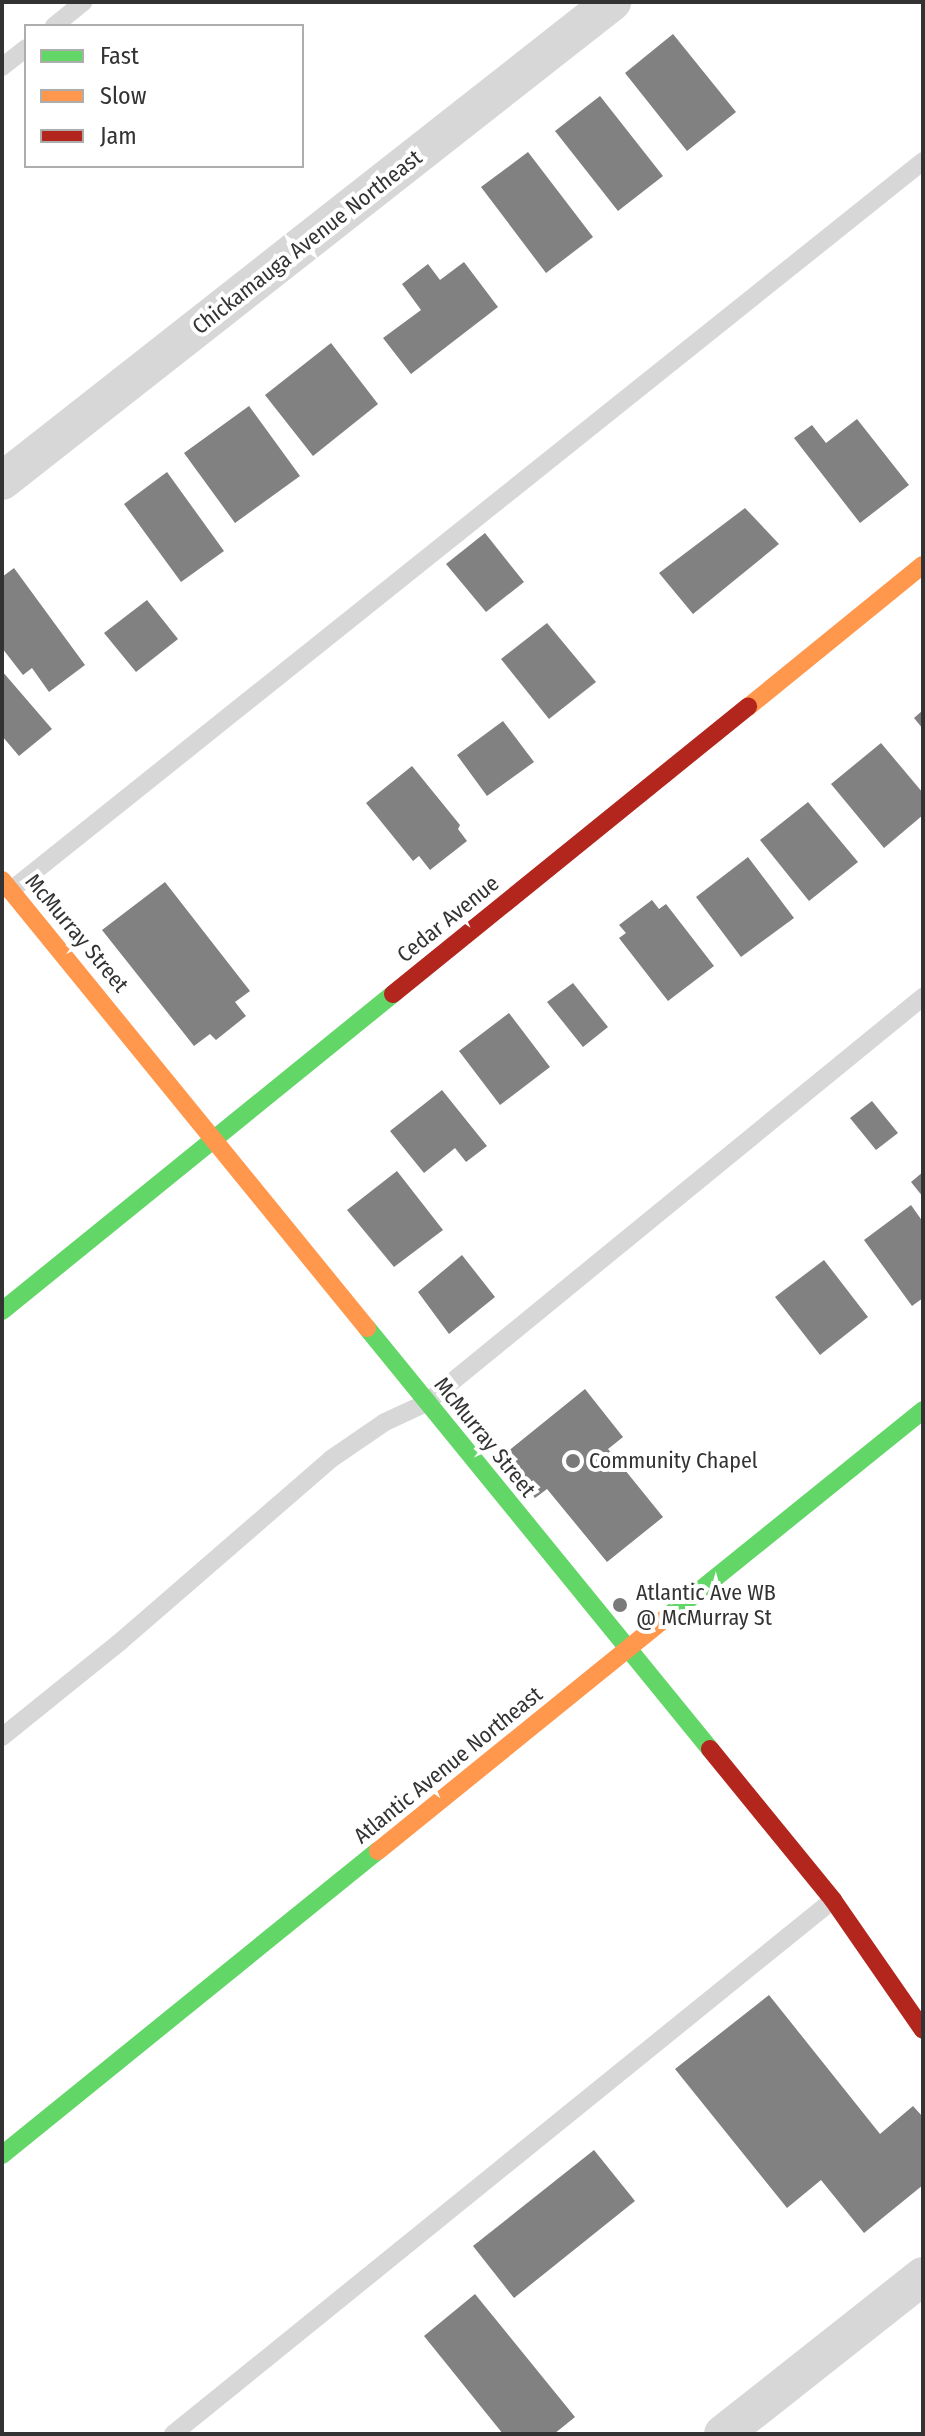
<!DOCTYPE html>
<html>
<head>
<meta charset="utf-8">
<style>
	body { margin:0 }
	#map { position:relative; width:925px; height:2436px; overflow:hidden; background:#fff; font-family:"Fira Sans Condensed",sans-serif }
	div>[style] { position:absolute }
	.building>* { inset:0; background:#818181 }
	.lane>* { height:18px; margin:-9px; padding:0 9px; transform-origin:9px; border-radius:9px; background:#d7d7d7 }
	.street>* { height:38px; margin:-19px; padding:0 19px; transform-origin:19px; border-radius:19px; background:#d7d7d7 }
	.fast>* { height:18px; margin:-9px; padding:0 9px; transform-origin:9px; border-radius:9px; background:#63d668 }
	.slow>* { height:18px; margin:-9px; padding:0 9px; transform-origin:9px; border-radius:9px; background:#ff974d }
	.jam>* { height:18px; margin:-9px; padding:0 9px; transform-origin:9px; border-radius:9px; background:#b3261e }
	.dots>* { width:22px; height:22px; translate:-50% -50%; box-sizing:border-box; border:4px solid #fff; border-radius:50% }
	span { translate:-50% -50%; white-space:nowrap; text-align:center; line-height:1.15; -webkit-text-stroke:8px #fff; paint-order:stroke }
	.street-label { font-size:22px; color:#333 }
	.poi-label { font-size:22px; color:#333 }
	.left { translate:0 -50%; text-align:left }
	.frame { position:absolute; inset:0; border:4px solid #333; pointer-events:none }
	.legend { position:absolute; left:24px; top:24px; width:280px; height:144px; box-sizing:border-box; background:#fff; border:2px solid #adadad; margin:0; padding:10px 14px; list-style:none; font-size:24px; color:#333 }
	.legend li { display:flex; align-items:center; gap:16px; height:40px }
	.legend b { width:40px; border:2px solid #adadad }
</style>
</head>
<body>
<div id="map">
	<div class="building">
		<i style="clip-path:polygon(673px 34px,736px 112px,687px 151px,625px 73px)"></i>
		<i style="clip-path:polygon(600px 96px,663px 176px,618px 211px,555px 131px)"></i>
		<i style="clip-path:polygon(528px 152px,593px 237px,546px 273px,481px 187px)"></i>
		<i style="clip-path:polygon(464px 262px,498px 307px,411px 374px,383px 338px,421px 310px,402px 284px,428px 264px,440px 280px)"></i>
		<i style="clip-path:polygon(331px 343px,378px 404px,313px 456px,265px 395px)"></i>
		<i style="clip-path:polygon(249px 406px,300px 476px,235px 523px,184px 453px)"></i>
		<i style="clip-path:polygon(857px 419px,909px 485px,860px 523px,794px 438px,812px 425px,826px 443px)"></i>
		<i style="clip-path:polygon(167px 472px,224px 551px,181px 582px,124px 504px)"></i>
		<i style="clip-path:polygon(745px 508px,779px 544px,693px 614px,659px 573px)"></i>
		<i style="clip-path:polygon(485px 533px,524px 582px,486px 612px,446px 564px)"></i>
		<i style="clip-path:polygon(14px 568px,85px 665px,49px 692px,32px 668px,23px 675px,2px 648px,2px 577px)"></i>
		<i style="clip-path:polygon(147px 600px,178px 639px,136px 672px,104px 633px)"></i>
		<i style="clip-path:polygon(547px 623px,596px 682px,549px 719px,501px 659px)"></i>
		<i style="clip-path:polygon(2px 671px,52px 729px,19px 756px,2px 736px)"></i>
		<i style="clip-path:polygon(923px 710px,923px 729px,914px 718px)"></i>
		<i style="clip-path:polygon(503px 721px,534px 762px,487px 796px,457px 755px)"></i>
		<i style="clip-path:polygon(881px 743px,923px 793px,923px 815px,884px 848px,831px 784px)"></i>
		<i style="clip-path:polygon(412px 766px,460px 825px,458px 829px,467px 841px,430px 870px,419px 856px,413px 861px,366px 803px)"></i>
		<i style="clip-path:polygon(808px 802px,858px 862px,809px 901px,760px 840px)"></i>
		<i style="clip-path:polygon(748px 857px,794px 918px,741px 957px,696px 897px)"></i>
		<i style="clip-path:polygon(165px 882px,250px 991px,235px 1002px,246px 1016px,216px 1040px,210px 1034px,194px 1046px,102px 930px)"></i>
		<i style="clip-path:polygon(652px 900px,659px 909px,666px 904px,714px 966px,668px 1001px,619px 938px,626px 933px,619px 925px)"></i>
		<i style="clip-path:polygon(573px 983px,608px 1027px,583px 1047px,547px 1002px)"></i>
		<i style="clip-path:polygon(509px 1013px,550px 1067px,500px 1105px,459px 1051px)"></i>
		<i style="clip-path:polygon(442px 1090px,487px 1146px,466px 1162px,455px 1148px,424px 1173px,390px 1131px)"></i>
		<i style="clip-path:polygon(872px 1101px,898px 1133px,876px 1150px,850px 1118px)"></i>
		<i style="clip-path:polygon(397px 1171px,443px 1230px,394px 1267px,347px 1210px)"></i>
		<i style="clip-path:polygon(923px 1172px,923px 1197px,911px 1182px)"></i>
		<i style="clip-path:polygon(911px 1205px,923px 1222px,923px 1298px,912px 1306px,864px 1240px)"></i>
		<i style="clip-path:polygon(462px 1255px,495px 1297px,449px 1334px,418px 1292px)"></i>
		<i style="clip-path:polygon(824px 1260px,868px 1317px,820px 1355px,775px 1297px)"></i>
		<i style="clip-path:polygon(585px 1389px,623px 1437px,608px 1449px,663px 1517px,607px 1562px,547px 1489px,535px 1498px,502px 1456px)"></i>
		<i style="clip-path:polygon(769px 1995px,880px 2134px,913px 2106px,923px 2117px,923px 2185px,864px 2233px,821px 2180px,787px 2208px,675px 2069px)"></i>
		<i style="clip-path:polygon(594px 2150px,635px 2201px,514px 2298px,473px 2246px)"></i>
		<i style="clip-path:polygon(475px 2294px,575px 2417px,554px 2434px,503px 2434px,424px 2336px)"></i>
	</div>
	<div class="lane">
		<i style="left:54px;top:26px;width:38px;rotate:-39deg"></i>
		<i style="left:2px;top:67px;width:31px;rotate:-38deg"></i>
		<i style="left:10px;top:891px;width:1169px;rotate:-38.64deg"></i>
		<i style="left:2px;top:1737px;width:153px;rotate:-38.9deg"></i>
		<i style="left:121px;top:1641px;width:278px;rotate:-40.9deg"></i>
		<i style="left:331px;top:1459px;width:65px;rotate:-34.4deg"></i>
		<i style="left:385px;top:1422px;width:45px;rotate:-24.9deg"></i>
		<i style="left:426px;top:1403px;width:642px;rotate:-39.25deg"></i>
		<i style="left:173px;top:2434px;width:849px;rotate:-38.98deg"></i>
	</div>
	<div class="street">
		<i style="left:2px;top:481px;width:776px;rotate:-38.14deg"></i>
		<i style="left:723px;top:2434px;width:255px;rotate:-38.3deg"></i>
	</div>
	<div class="fast">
		<i style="left:2px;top:1311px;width:503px;rotate:-39.03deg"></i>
		<i style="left:367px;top:1328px;width:543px;rotate:50.83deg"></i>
		<i style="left:668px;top:1616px;width:328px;rotate:-38.9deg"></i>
		<i style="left:2px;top:2155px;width:484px;rotate:-39deg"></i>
	</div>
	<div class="slow">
		<i style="left:748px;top:707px;width:225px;rotate:-39.1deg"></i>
		<i style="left:2px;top:880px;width:578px;rotate:50.83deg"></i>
		<i style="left:378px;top:1851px;width:373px;rotate:-39deg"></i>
	</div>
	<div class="jam">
		<i style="left:393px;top:994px;width:457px;rotate:-39deg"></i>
		<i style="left:710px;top:1749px;width:195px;rotate:50.8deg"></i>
		<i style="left:833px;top:1900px;width:158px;rotate:55.3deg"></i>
	</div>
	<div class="dots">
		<i style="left:573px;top:1461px;background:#7a7a7a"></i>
		<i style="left:620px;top:1605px;background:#7a7a7a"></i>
	</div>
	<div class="street-label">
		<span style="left:307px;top:242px;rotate:-38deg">Chickamauga Avenue Northeast</span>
		<span style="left:448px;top:919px;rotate:-39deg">Cedar Avenue</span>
		<span style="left:77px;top:933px;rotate:50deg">McMurray Street</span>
		<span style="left:485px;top:1437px;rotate:51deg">McMurray Street</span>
		<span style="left:448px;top:1765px;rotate:-39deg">Atlantic Avenue Northeast</span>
	</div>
	<div class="poi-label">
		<span class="left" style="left:589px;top:1461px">Community Chapel</span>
		<span class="left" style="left:636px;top:1605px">Atlantic Ave WB<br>@ McMurray St</span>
	</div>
	<div class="frame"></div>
	<ul class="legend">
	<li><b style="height:10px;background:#63d668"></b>Fast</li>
	<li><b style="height:10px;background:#ff974d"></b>Slow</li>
	<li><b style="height:10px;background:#b3261e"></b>Jam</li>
	</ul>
</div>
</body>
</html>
